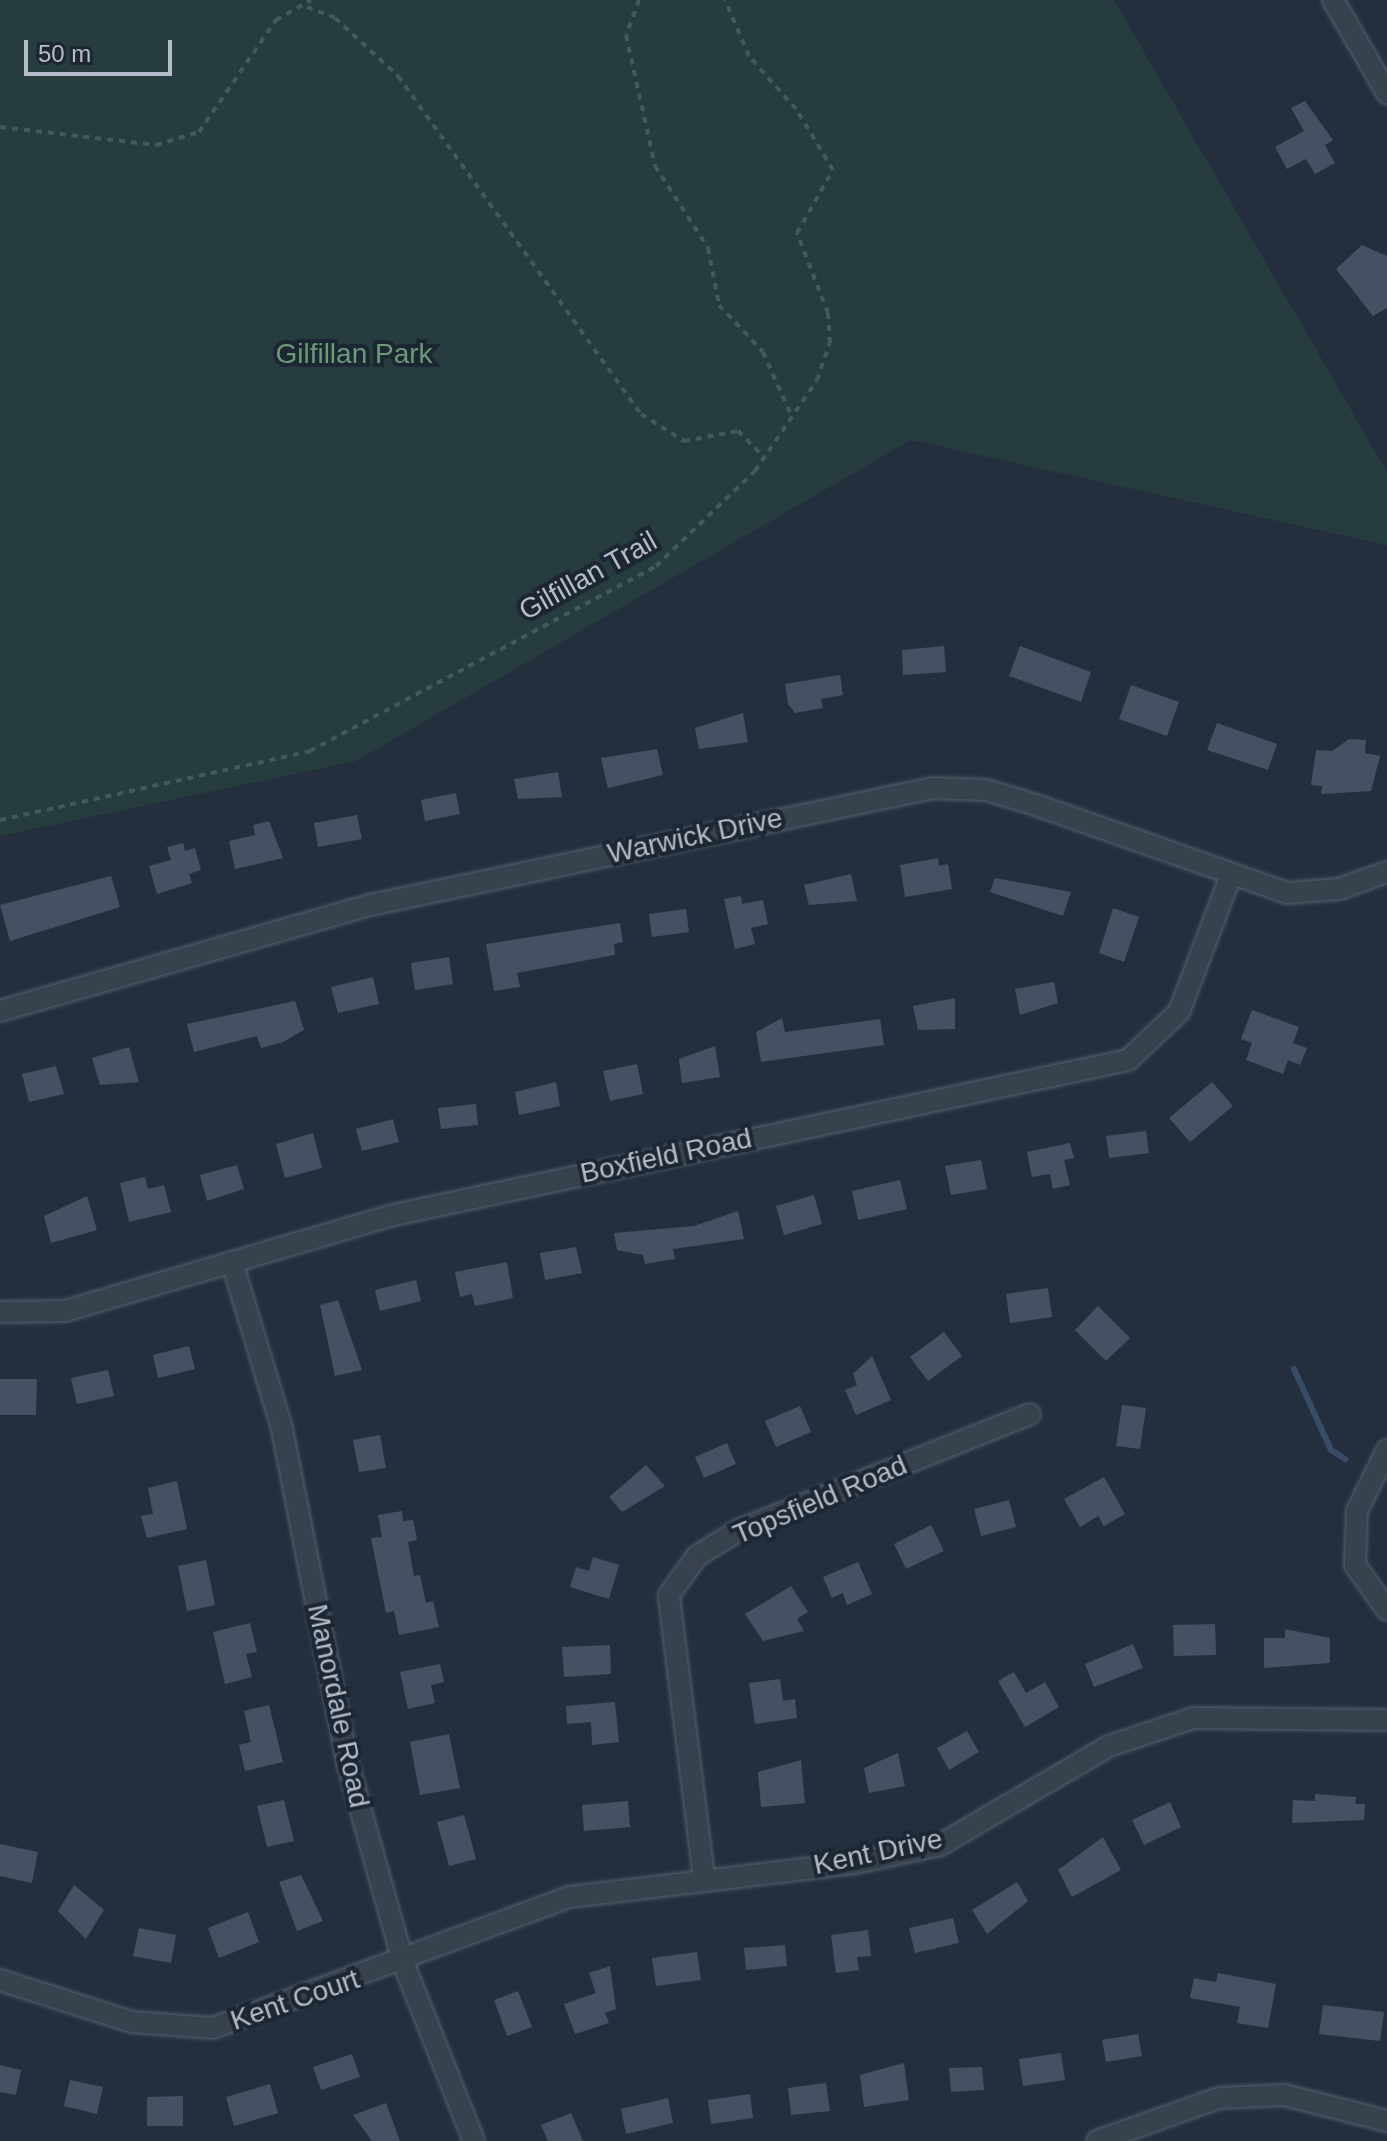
<!DOCTYPE html>
<html>
<head>
<meta charset="utf-8">
<style>
	body { margin:0 }
	#map { position:relative; width:1387px; height:2141px; overflow:hidden; background:#242f3e; font-family:Arial,sans-serif }
	div>[style] { position:absolute }
	.green>* { inset:0; background:#263c3f }
	.stream>* { height:6px; margin:-3px; padding:0 3px; transform-origin:3px; border-radius:3px; background:#394c67 }
	.building>* { inset:0; background:#455162 }
	.path>* { height:4px; margin-top:-2px; transform-origin:0; background:repeating-linear-gradient(90deg,#44595c 0 6px,transparent 0 12px) }
	.roads { filter:drop-shadow(0 0 2px #565f6c) drop-shadow(0 0 2px #565f6c) }
	.street>* { height:20px; margin:-10px; padding:0 10px; transform-origin:10px; border-radius:10px; background:#38414e }
	span { translate:-50% -50%; white-space:nowrap; text-align:center; line-height:1.15; -webkit-text-stroke:8px #1d2633; paint-order:stroke }
	.park-label { font-size:28px; color:#6b9a76 }
	.street-label { font-size:28px; color:#b4bcc9 }
	.scale { position:absolute; left:24px; top:40px; width:148px; height:36px; box-sizing:border-box; border:4px solid #b4bcc9; border-top:0; padding-left:10px; font-size:24px; line-height:28px; white-space:nowrap; color:#b4bcc9; -webkit-text-stroke:6px #1d2633; paint-order:stroke }
</style>
</head>
<body>
<div id="map">
	<div class="green">
		<i style="clip-path:polygon(0 0,1114px 0,1387px 472px,1387px 545px,911px 440px,356px 761px,0 836px)"></i>
	</div>
	<div class="stream">
		<i style="left:1294px;top:1369px;width:89px;rotate:65.4deg"></i>
		<i style="left:1331px;top:1450px;width:17px;rotate:33deg"></i>
	</div>
	<div class="building">
		<i style="clip-path:polygon(1305px 101px,1333px 140px,1325px 145px,1335px 163px,1315px 174px,1306px 159px,1287px 169px,1275px 147px,1304px 131px,1291px 108px)"></i>
		<i style="clip-path:polygon(1362px 245px,1387px 256px,1387px 308px,1373px 316px,1336px 269px)"></i>
		<i style="clip-path:polygon(944px 646px,946px 672px,903px 675px,902px 650px)"></i>
		<i style="clip-path:polygon(1020px 646px,1091px 672px,1081px 702px,1009px 676px)"></i>
		<i style="clip-path:polygon(840px 675px,843px 695px,821px 699px,823px 708px,795px 713px,788px 704px,785px 684px)"></i>
		<i style="clip-path:polygon(1131px 685px,1179px 702px,1167px 736px,1119px 719px)"></i>
		<i style="clip-path:polygon(743px 713px,748px 742px,699px 749px,695px 728px)"></i>
		<i style="clip-path:polygon(1217px 723px,1277px 744px,1268px 770px,1207px 750px)"></i>
		<i style="clip-path:polygon(1349px 739px,1366px 740px,1365px 753px,1380px 756px,1371px 791px,1321px 794px,1322px 786px,1311px 785px,1316px 750px,1332px 751px)"></i>
		<i style="clip-path:polygon(657px 749px,663px 775px,608px 788px,601px 758px)"></i>
		<i style="clip-path:polygon(558px 772px,562px 797px,518px 799px,514px 779px)"></i>
		<i style="clip-path:polygon(456px 793px,460px 814px,425px 821px,421px 800px)"></i>
		<i style="clip-path:polygon(357px 815px,362px 839px,318px 847px,314px 823px)"></i>
		<i style="clip-path:polygon(269px 821px,283px 858px,235px 869px,229px 841px,255px 835px,253px 825px)"></i>
		<i style="clip-path:polygon(183px 843px,185px 851px,195px 848px,201px 870px,189px 874px,192px 883px,157px 894px,149px 866px,171px 860px,167px 847px)"></i>
		<i style="clip-path:polygon(938px 858px,939px 866px,948px 864px,952px 889px,905px 897px,900px 865px)"></i>
		<i style="clip-path:polygon(851px 874px,857px 901px,809px 905px,804px 885px)"></i>
		<i style="clip-path:polygon(111px 876px,120px 907px,10px 941px,0 905px)"></i>
		<i style="clip-path:polygon(995px 878px,1071px 892px,1063px 916px,990px 892px)"></i>
		<i style="clip-path:polygon(741px 896px,742px 904px,763px 900px,768px 924px,751px 928px,755px 944px,735px 949px,724px 899px)"></i>
		<i style="clip-path:polygon(1113px 908px,1139px 917px,1124px 962px,1099px 953px)"></i>
		<i style="clip-path:polygon(686px 909px,689px 932px,652px 937px,649px 914px)"></i>
		<i style="clip-path:polygon(620px 923px,623px 942px,614px 944px,615px 955px,517px 973px,520px 987px,494px 991px,486px 944px)"></i>
		<i style="clip-path:polygon(449px 957px,453px 984px,415px 990px,411px 963px)"></i>
		<i style="clip-path:polygon(373px 977px,379px 1004px,338px 1013px,331px 987px)"></i>
		<i style="clip-path:polygon(1054px 982px,1058px 1003px,1020px 1015px,1015px 989px)"></i>
		<i style="clip-path:polygon(955px 998px,955px 1029px,918px 1030px,913px 1006px)"></i>
		<i style="clip-path:polygon(295px 1001px,304px 1030px,283px 1042px,261px 1048px,257px 1036px,194px 1052px,187px 1024px)"></i>
		<i style="clip-path:polygon(1252px 1010px,1299px 1027px,1293px 1043px,1307px 1048px,1300px 1065px,1288px 1060px,1283px 1074px,1246px 1060px,1252px 1043px,1241px 1039px)"></i>
		<i style="clip-path:polygon(782px 1018px,785px 1032px,880px 1019px,884px 1045px,761px 1062px,756px 1032px)"></i>
		<i style="clip-path:polygon(715px 1046px,720px 1077px,682px 1083px,679px 1059px)"></i>
		<i style="clip-path:polygon(129px 1047px,139px 1082px,100px 1085px,92px 1058px)"></i>
		<i style="clip-path:polygon(637px 1064px,643px 1094px,610px 1101px,603px 1071px)"></i>
		<i style="clip-path:polygon(56px 1066px,64px 1094px,29px 1102px,22px 1074px)"></i>
		<i style="clip-path:polygon(556px 1082px,560px 1106px,519px 1115px,515px 1092px)"></i>
		<i style="clip-path:polygon(1212px 1082px,1233px 1106px,1190px 1142px,1169px 1118px)"></i>
		<i style="clip-path:polygon(476px 1104px,478px 1125px,441px 1129px,438px 1108px)"></i>
		<i style="clip-path:polygon(393px 1119px,399px 1142px,362px 1151px,356px 1129px)"></i>
		<i style="clip-path:polygon(1146px 1131px,1149px 1153px,1109px 1158px,1106px 1136px)"></i>
		<i style="clip-path:polygon(313px 1133px,322px 1168px,285px 1178px,276px 1144px)"></i>
		<i style="clip-path:polygon(1070px 1143px,1074px 1158px,1064px 1160px,1070px 1185px,1053px 1189px,1050px 1174px,1032px 1177px,1027px 1152px)"></i>
		<i style="clip-path:polygon(981px 1160px,987px 1189px,951px 1195px,945px 1166px)"></i>
		<i style="clip-path:polygon(237px 1165px,244px 1189px,207px 1201px,200px 1175px)"></i>
		<i style="clip-path:polygon(145px 1177px,148px 1189px,164px 1185px,171px 1212px,129px 1222px,120px 1183px)"></i>
		<i style="clip-path:polygon(900px 1180px,907px 1209px,858px 1220px,852px 1191px)"></i>
		<i style="clip-path:polygon(814px 1195px,822px 1224px,784px 1235px,776px 1206px)"></i>
		<i style="clip-path:polygon(87px 1196px,97px 1230px,51px 1243px,44px 1216px)"></i>
		<i style="clip-path:polygon(738px 1211px,744px 1239px,673px 1249px,675px 1259px,645px 1264px,643px 1255px,617px 1250px,614px 1233px,694px 1226px)"></i>
		<i style="clip-path:polygon(576px 1247px,582px 1273px,545px 1280px,540px 1253px)"></i>
		<i style="clip-path:polygon(507px 1262px,513px 1298px,475px 1306px,472px 1294px,460px 1297px,455px 1272px)"></i>
		<i style="clip-path:polygon(416px 1280px,421px 1301px,380px 1311px,375px 1290px)"></i>
		<i style="clip-path:polygon(1048px 1288px,1052px 1317px,1010px 1323px,1006px 1294px)"></i>
		<i style="clip-path:polygon(338px 1300px,362px 1370px,335px 1376px,320px 1305px)"></i>
		<i style="clip-path:polygon(1098px 1306px,1130px 1338px,1106px 1361px,1075px 1330px)"></i>
		<i style="clip-path:polygon(944px 1332px,962px 1356px,928px 1381px,910px 1357px)"></i>
		<i style="clip-path:polygon(189px 1346px,195px 1369px,158px 1378px,153px 1355px)"></i>
		<i style="clip-path:polygon(872px 1356px,891px 1400px,856px 1415px,845px 1390px,857px 1385px,853px 1374px)"></i>
		<i style="clip-path:polygon(108px 1370px,114px 1396px,77px 1404px,71px 1378px)"></i>
		<i style="clip-path:polygon(0 1379px,37px 1379px,36px 1415px,0 1415px)"></i>
		<i style="clip-path:polygon(1122px 1405px,1146px 1408px,1140px 1449px,1116px 1446px)"></i>
		<i style="clip-path:polygon(800px 1406px,811px 1432px,776px 1447px,765px 1421px)"></i>
		<i style="clip-path:polygon(380px 1435px,386px 1468px,359px 1472px,353px 1440px)"></i>
		<i style="clip-path:polygon(727px 1443px,736px 1464px,704px 1478px,695px 1457px)"></i>
		<i style="clip-path:polygon(646px 1465px,665px 1486px,622px 1512px,609px 1497px)"></i>
		<i style="clip-path:polygon(1104px 1477px,1125px 1514px,1104px 1526px,1098px 1516px,1080px 1527px,1064px 1499px)"></i>
		<i style="clip-path:polygon(177px 1481px,187px 1529px,147px 1538px,141px 1516px,153px 1514px,148px 1488px)"></i>
		<i style="clip-path:polygon(1009px 1500px,1016px 1527px,981px 1536px,974px 1509px)"></i>
		<i style="clip-path:polygon(402px 1511px,403px 1521px,413px 1520px,417px 1540px,408px 1542px,414px 1576px,420px 1575px,426px 1603px,433px 1601px,439px 1627px,399px 1635px,394px 1611px,386px 1613px,371px 1538px,382px 1537px,378px 1515px)"></i>
		<i style="clip-path:polygon(931px 1525px,944px 1551px,906px 1569px,894px 1544px)"></i>
		<i style="clip-path:polygon(593px 1557px,619px 1565px,609px 1599px,570px 1587px,576px 1567px,589px 1571px)"></i>
		<i style="clip-path:polygon(206px 1560px,215px 1605px,187px 1611px,178px 1566px)"></i>
		<i style="clip-path:polygon(858px 1562px,872px 1594px,847px 1605px,843px 1593px,832px 1598px,823px 1577px)"></i>
		<i style="clip-path:polygon(791px 1586px,808px 1612px,797px 1619px,804px 1631px,763px 1641px,745px 1614px)"></i>
		<i style="clip-path:polygon(250px 1623px,257px 1652px,246px 1654px,252px 1677px,225px 1684px,213px 1632px)"></i>
		<i style="clip-path:polygon(1215px 1624px,1216px 1655px,1174px 1656px,1173px 1625px)"></i>
		<i style="clip-path:polygon(1285px 1629px,1330px 1638px,1330px 1663px,1264px 1668px,1264px 1638px,1285px 1638px)"></i>
		<i style="clip-path:polygon(1133px 1644px,1143px 1668px,1094px 1687px,1085px 1664px)"></i>
		<i style="clip-path:polygon(610px 1645px,611px 1674px,564px 1677px,562px 1647px)"></i>
		<i style="clip-path:polygon(440px 1664px,444px 1682px,431px 1685px,435px 1703px,408px 1709px,400px 1672px)"></i>
		<i style="clip-path:polygon(1014px 1672px,1026px 1693px,1045px 1682px,1059px 1707px,1025px 1727px,998px 1681px)"></i>
		<i style="clip-path:polygon(780px 1679px,783px 1701px,795px 1699px,797px 1718px,755px 1724px,749px 1683px)"></i>
		<i style="clip-path:polygon(615px 1702px,619px 1742px,592px 1745px,591px 1722px,567px 1724px,566px 1706px)"></i>
		<i style="clip-path:polygon(269px 1705px,283px 1762px,245px 1771px,239px 1745px,251px 1742px,244px 1711px)"></i>
		<i style="clip-path:polygon(967px 1731px,979px 1752px,949px 1770px,937px 1748px)"></i>
		<i style="clip-path:polygon(449px 1734px,460px 1788px,420px 1795px,410px 1742px)"></i>
		<i style="clip-path:polygon(898px 1753px,905px 1786px,869px 1793px,864px 1768px)"></i>
		<i style="clip-path:polygon(801px 1760px,805px 1803px,761px 1807px,758px 1772px)"></i>
		<i style="clip-path:polygon(1315px 1794px,1356px 1797px,1355px 1804px,1365px 1804px,1364px 1820px,1292px 1823px,1293px 1800px,1315px 1801px)"></i>
		<i style="clip-path:polygon(284px 1800px,294px 1841px,267px 1847px,257px 1806px)"></i>
		<i style="clip-path:polygon(628px 1801px,630px 1827px,584px 1831px,582px 1805px)"></i>
		<i style="clip-path:polygon(1170px 1802px,1181px 1827px,1144px 1845px,1132px 1820px)"></i>
		<i style="clip-path:polygon(464px 1815px,476px 1859px,449px 1866px,437px 1822px)"></i>
		<i style="clip-path:polygon(1103px 1837px,1121px 1870px,1072px 1897px,1058px 1870px)"></i>
		<i style="clip-path:polygon(0 1844px,38px 1852px,32px 1883px,0 1876px)"></i>
		<i style="clip-path:polygon(301px 1875px,323px 1921px,297px 1931px,279px 1882px)"></i>
		<i style="clip-path:polygon(1017px 1882px,1028px 1901px,987px 1934px,972px 1910px)"></i>
		<i style="clip-path:polygon(74px 1885px,104px 1910px,86px 1939px,58px 1911px)"></i>
		<i style="clip-path:polygon(248px 1912px,259px 1942px,219px 1958px,208px 1928px)"></i>
		<i style="clip-path:polygon(953px 1918px,959px 1943px,915px 1953px,909px 1928px)"></i>
		<i style="clip-path:polygon(139px 1928px,176px 1935px,171px 1963px,133px 1956px)"></i>
		<i style="clip-path:polygon(868px 1930px,871px 1956px,857px 1957px,859px 1970px,836px 1973px,831px 1935px)"></i>
		<i style="clip-path:polygon(785px 1945px,787px 1966px,746px 1970px,744px 1948px)"></i>
		<i style="clip-path:polygon(697px 1952px,701px 1980px,656px 1986px,652px 1958px)"></i>
		<i style="clip-path:polygon(610px 1966px,616px 2009px,605px 2013px,609px 2023px,575px 2034px,564px 2004px,596px 1993px,589px 1973px)"></i>
		<i style="clip-path:polygon(1218px 1973px,1276px 1984px,1268px 2028px,1237px 2023px,1240px 2007px,1190px 1998px,1194px 1978px,1216px 1982px)"></i>
		<i style="clip-path:polygon(518px 1991px,532px 2027px,507px 2036px,494px 2000px)"></i>
		<i style="clip-path:polygon(1323px 2005px,1384px 2012px,1380px 2041px,1319px 2034px)"></i>
		<i style="clip-path:polygon(1138px 2034px,1142px 2056px,1106px 2062px,1102px 2040px)"></i>
		<i style="clip-path:polygon(1061px 2053px,1065px 2080px,1023px 2086px,1019px 2059px)"></i>
		<i style="clip-path:polygon(352px 2054px,360px 2077px,321px 2090px,313px 2067px)"></i>
		<i style="clip-path:polygon(904px 2063px,909px 2100px,864px 2107px,860px 2075px)"></i>
		<i style="clip-path:polygon(0 2065px,21px 2070px,16px 2095px,0 2092px)"></i>
		<i style="clip-path:polygon(982px 2067px,984px 2090px,951px 2092px,949px 2068px)"></i>
		<i style="clip-path:polygon(70px 2080px,103px 2087px,97px 2114px,64px 2106px)"></i>
		<i style="clip-path:polygon(826px 2083px,830px 2111px,791px 2115px,788px 2088px)"></i>
		<i style="clip-path:polygon(270px 2084px,278px 2113px,234px 2126px,226px 2097px)"></i>
		<i style="clip-path:polygon(750px 2094px,753px 2118px,711px 2124px,708px 2100px)"></i>
		<i style="clip-path:polygon(183px 2096px,183px 2126px,147px 2126px,147px 2097px)"></i>
		<i style="clip-path:polygon(668px 2098px,673px 2123px,626px 2134px,621px 2109px)"></i>
		<i style="clip-path:polygon(386px 2103px,400px 2141px,372px 2141px,353px 2115px)"></i>
		<i style="clip-path:polygon(571px 2113px,583px 2141px,548px 2141px,541px 2125px)"></i>
	</div>
	<div class="path">
		<i style="left:639px;top:0;width:37px;rotate:110deg"></i>
		<i style="left:626px;top:35px;width:134px;rotate:77.5deg"></i>
		<i style="left:655px;top:166px;width:98px;rotate:57.1deg"></i>
		<i style="left:708px;top:248px;width:58px;rotate:79.1deg"></i>
		<i style="left:719px;top:305px;width:64px;rotate:46.9deg"></i>
		<i style="left:763px;top:352px;width:71px;rotate:66deg"></i>
		<i style="left:307px;top:7px;width:30px;rotate:21deg"></i>
		<i style="left:335px;top:18px;width:86px;rotate:42.6deg"></i>
		<i style="left:398px;top:76px;width:416px;rotate:54.3deg"></i>
		<i style="left:641px;top:414px;width:51px;rotate:32.1deg"></i>
		<i style="left:684px;top:441px;width:55px;rotate:-10.5deg"></i>
		<i style="left:738px;top:431px;width:37px;rotate:45deg"></i>
		<i style="left:0;top:127px;width:157px;rotate:6.6deg"></i>
		<i style="left:156px;top:145px;width:45px;rotate:-16.8deg"></i>
		<i style="left:199px;top:132px;width:136px;rotate:-55.5deg"></i>
		<i style="left:276px;top:20px;width:40px;rotate:-29.7deg"></i>
		<i style="left:0;top:820px;width:318px;rotate:-12.5deg"></i>
		<i style="left:310px;top:751px;width:392px;rotate:-28.1deg"></i>
		<i style="left:656px;top:566px;width:137px;rotate:-43.8deg"></i>
		<i style="left:755px;top:471px;width:110px;rotate:-55.7deg"></i>
		<i style="left:817px;top:380px;width:39px;rotate:-71deg"></i>
		<i style="left:830px;top:343px;width:30px;rotate:-94deg"></i>
		<i style="left:828px;top:313px;width:86px;rotate:-111.2deg"></i>
		<i style="left:797px;top:233px;width:73px;rotate:-60.3deg"></i>
		<i style="left:833px;top:170px;width:71px;rotate:-121.2deg"></i>
		<i style="left:796px;top:109px;width:71px;rotate:-131.6deg"></i>
		<i style="left:749px;top:56px;width:61px;rotate:-113.2deg"></i>
	</div>
	<div class="roads">
		<div class="street">
			<i style="left:1333px;top:0;width:108px;rotate:59.9deg"></i>
			<i style="left:0;top:1011px;width:385px;rotate:-16deg"></i>
			<i style="left:370px;top:905px;width:575px;rotate:-11.74deg"></i>
			<i style="left:933px;top:788px;width:53px;rotate:2.2deg"></i>
			<i style="left:986px;top:790px;width:49px;rotate:16.6deg"></i>
			<i style="left:1033px;top:804px;width:269px;rotate:19.3deg"></i>
			<i style="left:1287px;top:893px;width:52px;rotate:-4.4deg"></i>
			<i style="left:1339px;top:889px;width:51px;rotate:-19.5deg"></i>
			<i style="left:232px;top:1262px;width:174px;rotate:73.3deg"></i>
			<i style="left:282px;top:1429px;width:338px;rotate:78.9deg"></i>
			<i style="left:347px;top:1761px;width:209px;rotate:74.4deg"></i>
			<i style="left:403px;top:1962px;width:193px;rotate:68.4deg"></i>
			<i style="left:0;top:1312px;width:65px;rotate:-0.9deg"></i>
			<i style="left:65px;top:1311px;width:338px;rotate:-16.3deg"></i>
			<i style="left:389px;top:1216px;width:755px;rotate:-11.92deg"></i>
			<i style="left:1128px;top:1060px;width:70px;rotate:-43.3deg"></i>
			<i style="left:1179px;top:1012px;width:143px;rotate:-69.2deg"></i>
			<i style="left:1387px;top:1450px;width:68px;rotate:116.2deg"></i>
			<i style="left:1357px;top:1511px;width:54px;rotate:92.1deg"></i>
			<i style="left:1355px;top:1565px;width:55px;rotate:54.6deg"></i>
			<i style="left:704px;top:1878px;width:285px;rotate:-97.1deg"></i>
			<i style="left:669px;top:1595px;width:48px;rotate:-54.3deg"></i>
			<i style="left:697px;top:1556px;width:49px;rotate:-31.8deg"></i>
			<i style="left:739px;top:1530px;width:313px;rotate:-21.7deg"></i>
			<i style="left:0;top:1980px;width:139px;rotate:17.7deg"></i>
			<i style="left:132px;top:2022px;width:81px;rotate:4.2deg"></i>
			<i style="left:213px;top:2028px;width:380px;rotate:-20.2deg"></i>
			<i style="left:570px;top:1897px;width:287px;rotate:-6.8deg"></i>
			<i style="left:855px;top:1863px;width:87px;rotate:-12deg"></i>
			<i style="left:940px;top:1845px;width:196px;rotate:-30.4deg"></i>
			<i style="left:1109px;top:1746px;width:89px;rotate:-18.4deg"></i>
			<i style="left:1193px;top:1718px;width:194px;rotate:0.6deg"></i>
			<i style="left:1097px;top:2141px;width:129px;rotate:-19.4deg"></i>
			<i style="left:1219px;top:2098px;width:65px;rotate:-2.6deg"></i>
			<i style="left:1284px;top:2095px;width:106px;rotate:14.2deg"></i>
		</div>
	</div>
	<div class="park-label">
		<span style="left:354px;top:354px">Gilfillan Park</span>
	</div>
	<div class="street-label">
		<span style="left:588px;top:576px;rotate:-29deg">Gilfillan Trail</span>
		<span style="left:695px;top:836px;rotate:-12deg">Warwick Drive</span>
		<span style="left:666px;top:1156px;rotate:-12deg">Boxfield Road</span>
		<span style="left:820px;top:1500px;rotate:-23deg">Topsfield Road</span>
		<span style="left:338px;top:1706px;rotate:78deg">Manordale Road</span>
		<span style="left:878px;top:1852px;rotate:-12deg">Kent Drive</span>
		<span style="left:295px;top:2000px;rotate:-19deg">Kent Court</span>
	</div>
	<div class="scale">50 m</div>
</div>
</body>
</html>
